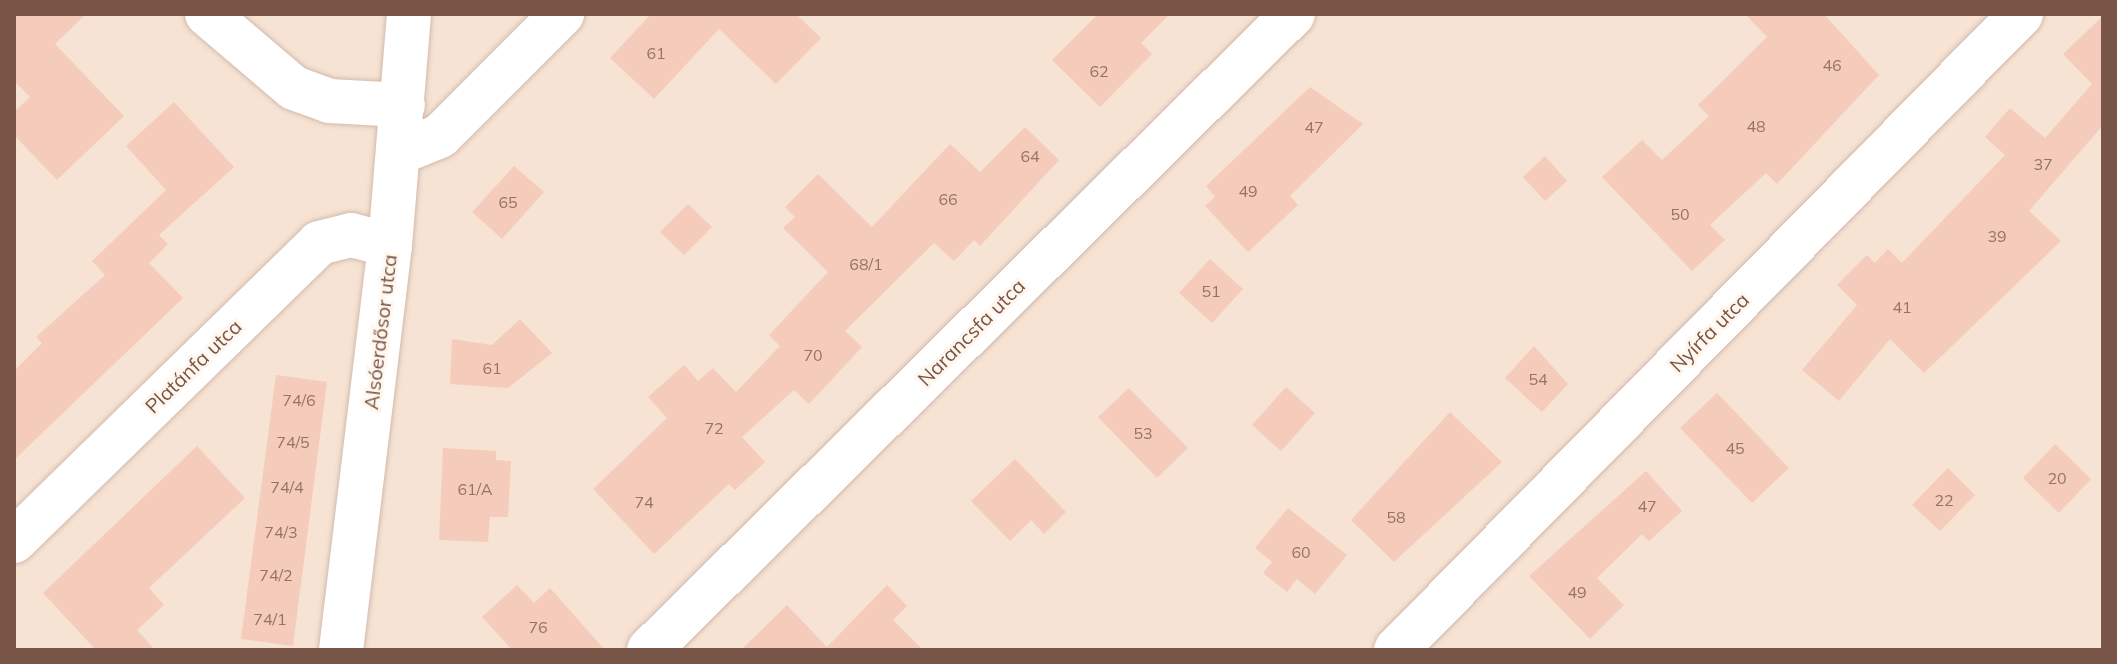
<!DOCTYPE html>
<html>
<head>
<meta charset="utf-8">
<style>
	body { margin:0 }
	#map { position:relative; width:2117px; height:664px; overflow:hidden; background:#fef2e5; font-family:Mulish,sans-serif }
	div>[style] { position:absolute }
	.residential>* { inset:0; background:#f6e3d3 }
	.building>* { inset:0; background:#f5ccbb }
	.roads { filter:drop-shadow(0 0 2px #d3baac) drop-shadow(0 0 2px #d3baac) }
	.minor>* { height:44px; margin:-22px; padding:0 22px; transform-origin:22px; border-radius:22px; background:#fff }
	span { translate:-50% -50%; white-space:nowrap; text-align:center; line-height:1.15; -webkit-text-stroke:6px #fff6ed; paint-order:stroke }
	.number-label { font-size:16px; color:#987365 }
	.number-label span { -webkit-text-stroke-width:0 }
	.street-label { font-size:20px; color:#795548 }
	.frame { position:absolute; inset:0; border:16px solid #795548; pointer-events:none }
</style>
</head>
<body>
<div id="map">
	<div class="residential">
		<i style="clip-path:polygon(14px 14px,2103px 14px,2103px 650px,14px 650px)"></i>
	</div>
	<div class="building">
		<i style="clip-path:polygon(14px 14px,86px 14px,55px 44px,124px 116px,57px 180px,14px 135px,14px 112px,30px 97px,14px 81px)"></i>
		<i style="clip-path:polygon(651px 14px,796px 14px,821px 38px,776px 84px,719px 29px,654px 99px,610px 58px)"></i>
		<i style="clip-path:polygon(1098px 14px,1170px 14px,1141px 43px,1152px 54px,1100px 107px,1052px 60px)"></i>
		<i style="clip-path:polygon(1745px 14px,1824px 14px,1879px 75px,1777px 184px,1766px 173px,1710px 225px,1725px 240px,1692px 271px,1602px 177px,1642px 140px,1662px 160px,1709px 116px,1698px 105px,1767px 37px)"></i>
		<i style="clip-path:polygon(2103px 16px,2103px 125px,2029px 211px,2061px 241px,1924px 373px,1890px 339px,1839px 401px,1802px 370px,1857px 305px,1837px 285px,1867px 255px,1875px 263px,1888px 249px,1902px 263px,2005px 155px,1985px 137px,2010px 108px,2045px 138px,2092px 84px,2063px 54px)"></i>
		<i style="clip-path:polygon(1310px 87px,1363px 124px,1290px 196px,1298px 205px,1248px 252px,1205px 206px,1215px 197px,1206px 186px)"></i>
		<i style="clip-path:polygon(174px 102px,234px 167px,159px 235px,168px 244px,149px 263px,183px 298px,14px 460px,14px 371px,42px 343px,36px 337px,105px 275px,92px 261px,166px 190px,126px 146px)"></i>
		<i style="clip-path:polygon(1025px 127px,1059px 160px,980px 246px,974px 240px,954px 261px,934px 243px,845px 331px,862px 347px,809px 404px,794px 390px,742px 437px,765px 462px,735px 490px,729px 484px,654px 554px,593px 489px,667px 418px,648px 397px,684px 365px,698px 381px,713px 368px,736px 392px,780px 346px,769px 335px,828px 272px,783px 228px,795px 217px,785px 207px,818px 174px,872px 227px,950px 144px,980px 172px)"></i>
		<i style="clip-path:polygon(1545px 156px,1567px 181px,1545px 201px,1523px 177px)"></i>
		<i style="clip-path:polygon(514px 166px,544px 192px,502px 239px,472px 212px)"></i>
		<i style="clip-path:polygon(688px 204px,712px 227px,684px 255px,660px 232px)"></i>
		<i style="clip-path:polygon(1210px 259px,1243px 289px,1212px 323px,1179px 293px)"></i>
		<i style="clip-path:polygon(520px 319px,552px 353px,508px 388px,450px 384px,452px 339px,492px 345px)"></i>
		<i style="clip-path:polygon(1534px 346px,1568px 384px,1542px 412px,1505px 378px)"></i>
		<i style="clip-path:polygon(276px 375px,327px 382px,293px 646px,241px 639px)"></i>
		<i style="clip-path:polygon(1286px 387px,1315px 413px,1281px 451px,1252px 425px)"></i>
		<i style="clip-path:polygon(1129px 388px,1188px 448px,1157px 478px,1098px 417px)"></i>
		<i style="clip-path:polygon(1717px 393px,1789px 468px,1752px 503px,1680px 428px)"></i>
		<i style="clip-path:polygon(1450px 412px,1502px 462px,1394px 562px,1351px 520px)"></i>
		<i style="clip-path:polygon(2055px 444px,2091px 479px,2059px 513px,2023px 478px)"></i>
		<i style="clip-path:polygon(197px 446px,245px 498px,149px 588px,164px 605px,137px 630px,155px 650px,96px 650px,43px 593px)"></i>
		<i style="clip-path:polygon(443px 448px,496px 451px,496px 460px,511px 461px,508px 517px,490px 517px,488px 542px,439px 540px)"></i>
		<i style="clip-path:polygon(1015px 459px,1066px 512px,1044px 534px,1031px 520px,1010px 541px,971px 501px)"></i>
		<i style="clip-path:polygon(1948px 468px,1975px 495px,1940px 531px,1912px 505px)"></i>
		<i style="clip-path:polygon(1646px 471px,1682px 511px,1649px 541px,1642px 534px,1597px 578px,1624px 605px,1590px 639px,1529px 576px)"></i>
		<i style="clip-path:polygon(1288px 508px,1347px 555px,1315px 594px,1297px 579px,1287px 592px,1263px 573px,1272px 562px,1255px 548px)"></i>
		<i style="clip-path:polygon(517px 585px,534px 603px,550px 588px,605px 650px,512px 650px,482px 617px)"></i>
		<i style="clip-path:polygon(887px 585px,907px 606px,893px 620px,923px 650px,741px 650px,787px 605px,827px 647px)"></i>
	</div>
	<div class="roads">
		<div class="minor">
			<i style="left:207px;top:14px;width:114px;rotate:40.4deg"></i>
			<i style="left:294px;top:88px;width:37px;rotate:20deg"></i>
			<i style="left:329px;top:101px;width:74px;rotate:3.1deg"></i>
			<i style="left:398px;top:153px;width:45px;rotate:-22deg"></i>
			<i style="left:440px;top:136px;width:173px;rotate:-45deg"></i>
			<i style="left:14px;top:541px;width:426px;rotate:-44.3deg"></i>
			<i style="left:319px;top:243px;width:33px;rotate:-14deg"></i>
			<i style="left:351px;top:235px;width:40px;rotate:14.4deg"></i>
			<i style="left:341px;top:650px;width:408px;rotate:-83.1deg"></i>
			<i style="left:390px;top:245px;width:232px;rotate:-85.3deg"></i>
			<i style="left:649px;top:650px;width:905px;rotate:-44.64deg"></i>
			<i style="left:1396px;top:650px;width:892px;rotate:-45.5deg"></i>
		</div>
	</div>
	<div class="number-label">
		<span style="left:656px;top:53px">61</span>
		<span style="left:1832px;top:65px">46</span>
		<span style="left:1099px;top:71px">62</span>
		<span style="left:1756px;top:126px">48</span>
		<span style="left:1314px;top:127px">47</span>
		<span style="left:1030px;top:156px">64</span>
		<span style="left:2043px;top:164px">37</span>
		<span style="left:1248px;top:191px">49</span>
		<span style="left:948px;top:199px">66</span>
		<span style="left:508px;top:202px">65</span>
		<span style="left:1680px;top:214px">50</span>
		<span style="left:1997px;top:236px">39</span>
		<span style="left:866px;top:264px">68/1</span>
		<span style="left:1211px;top:291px">51</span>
		<span style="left:1902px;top:307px">41</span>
		<span style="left:813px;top:355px">70</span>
		<span style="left:492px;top:368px">61</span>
		<span style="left:1538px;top:379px">54</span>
		<span style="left:299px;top:400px">74/6</span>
		<span style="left:714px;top:428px">72</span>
		<span style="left:1143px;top:433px">53</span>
		<span style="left:293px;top:442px">74/5</span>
		<span style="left:1735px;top:448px">45</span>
		<span style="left:2057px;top:478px">20</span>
		<span style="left:287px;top:487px">74/4</span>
		<span style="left:475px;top:489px">61/A</span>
		<span style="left:1944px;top:500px">22</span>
		<span style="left:644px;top:502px">74</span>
		<span style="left:1647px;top:506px">47</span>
		<span style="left:1396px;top:517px">58</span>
		<span style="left:281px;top:532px">74/3</span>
		<span style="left:1301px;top:552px">60</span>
		<span style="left:276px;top:575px">74/2</span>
		<span style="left:1577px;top:592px">49</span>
		<span style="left:270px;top:619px">74/1</span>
		<span style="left:538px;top:627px">76</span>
	</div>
	<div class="street-label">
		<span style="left:380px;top:332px;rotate:-83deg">Alsóerdősor utca</span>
		<span style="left:971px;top:332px;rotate:-45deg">Narancsfa utca</span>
		<span style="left:1709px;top:332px;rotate:-45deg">Nyírfa utca</span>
		<span style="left:193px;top:366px;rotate:-44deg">Platánfa utca</span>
	</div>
	<div class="frame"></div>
</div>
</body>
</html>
